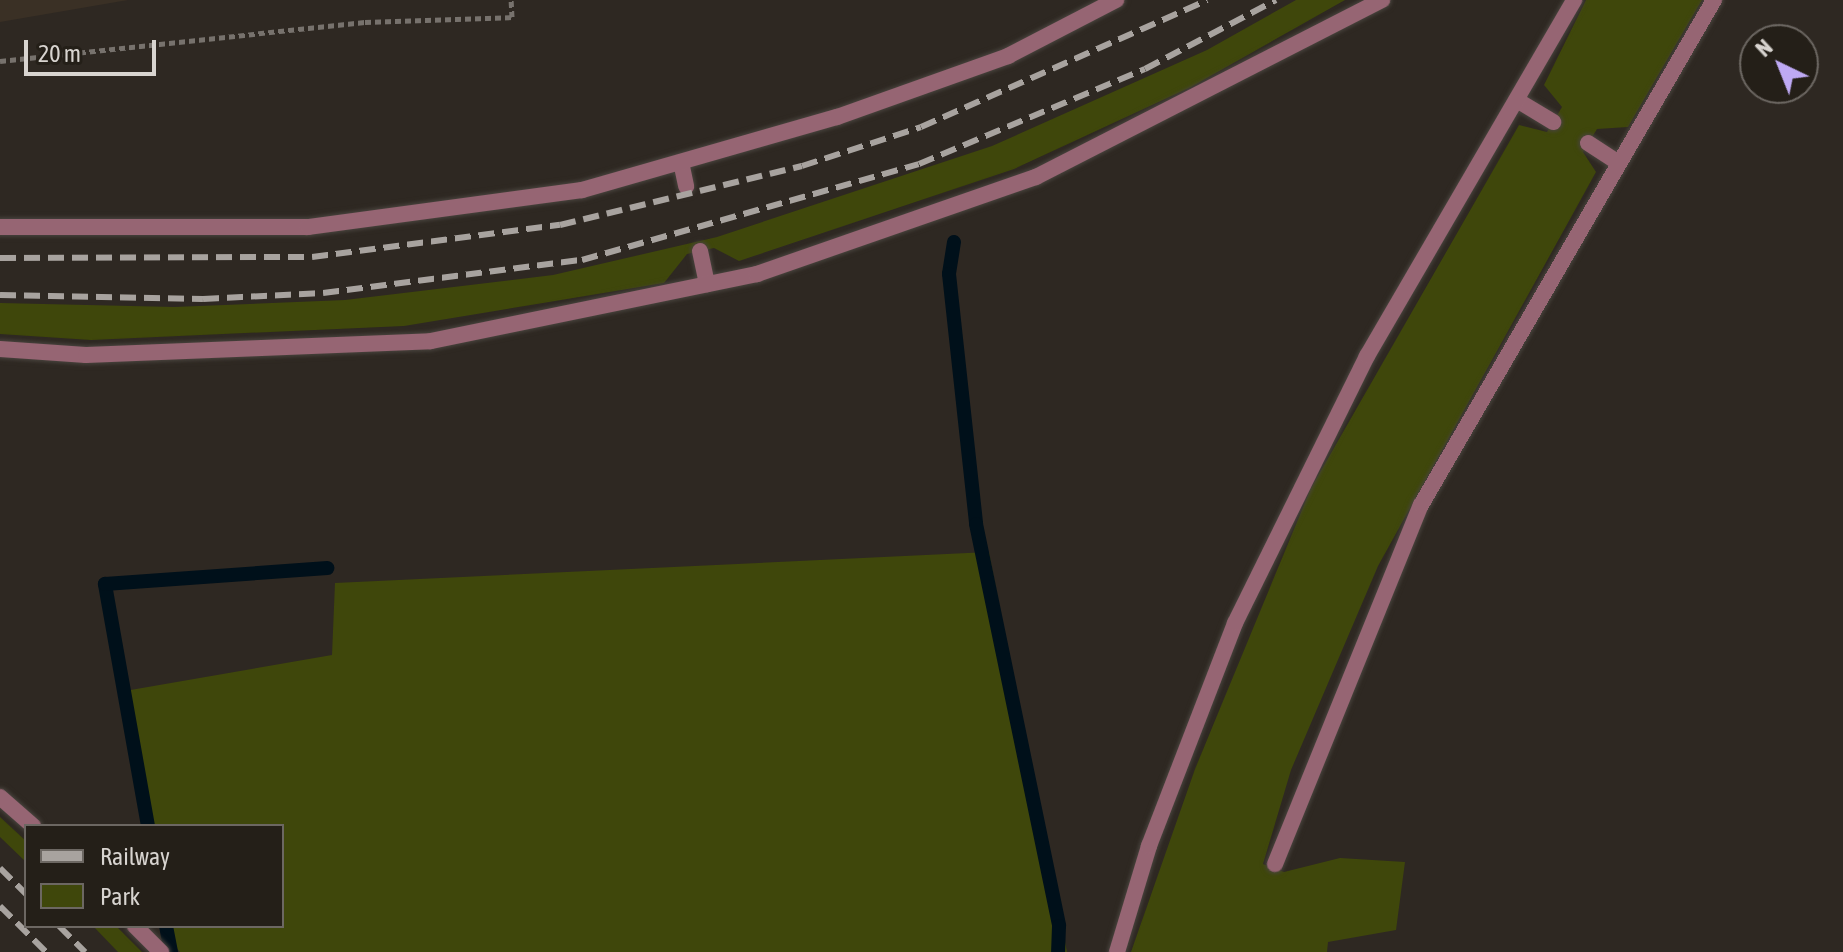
<!DOCTYPE html>
<html>
<head>
<meta charset="utf-8">
<style>
	body { margin:0 }
	#map { position:relative; width:1843px; height:952px; overflow:hidden; background:#2e2822; font-family:"Asap Condensed",sans-serif }
	div>[style] { position:absolute }
	.built>* { inset:0; background:#3a3025 }
	.green>* { inset:0; background:#3f470b }
	.stream>* { height:14px; margin:-7px; padding:0 7px; transform-origin:7px; border-radius:7px; background:#00101a }
	.path>* { height:5px; margin-top:-2.5px; transform-origin:0; background:repeating-linear-gradient(90deg,#77726d 0 6px,transparent 0 10px) }
	.roads { filter:drop-shadow(0 0 2px #49443e) drop-shadow(0 0 2px #49443e) }
	.service>* { height:16px; margin:-8px; padding:0 8px; transform-origin:8px; border-radius:8px; background:#966573 }
	.rail>* { height:6px; margin-top:-3px; transform-origin:0; background:repeating-linear-gradient(90deg,#a8a39f 0 16px,transparent 0 24px) }
	span { translate:-50% -50%; white-space:nowrap; text-align:center; line-height:1.15; -webkit-text-stroke:8px #241f18; paint-order:stroke }
	.legend { position:absolute; left:24px; top:824px; width:260px; height:104px; box-sizing:border-box; background:#241f18; border:2px solid #6c6762; margin:0; padding:10px 14px; list-style:none; font-size:24px; color:#d8d4d0 }
	.legend li { display:flex; align-items:center; gap:16px; height:40px }
	.legend b { width:40px; border:2px solid #6c6762 }
	.north { position:absolute; left:1739px; top:24px; width:80px; height:80px; box-sizing:border-box; background:#241f18; border:2px solid #6c6762; border-radius:50%; rotate:317deg; font-size:22px; font-weight:700; line-height:32px; text-align:center; color:#d8d4d0 }
	.north::after { content:''; display:block; margin:auto; width:28px; height:36px; background:#bea9f4; clip-path:polygon(50% 0,100% 100%,50% 72%,0 100%) }
	.scale { position:absolute; left:24px; top:40px; width:132px; height:36px; box-sizing:border-box; border:4px solid #d8d4d0; border-top:0; padding-left:10px; font-size:24px; line-height:28px; white-space:nowrap; color:#d8d4d0; -webkit-text-stroke:6px #241f18; paint-order:stroke }
</style>
</head>
<body>
<div id="map">
	<div class="built">
		<i style="clip-path:polygon(0 0,128px 0,0 22px)"></i>
	</div>
	<div class="green">
		<i style="clip-path:polygon(1296px 0,1345px 0,1191px 87px,1014px 169px,739px 261px,714px 248px,687px 254px,664px 283px,404px 326px,91px 340px,0 334px,0 303px,174px 307px,345px 300px,553px 275px,717px 237px,992px 146px,1207px 50px)"></i>
		<i style="clip-path:polygon(1586px 0,1702px 0,1628px 127px,1597px 129px,1583px 152px,1596px 172px,1378px 566px,1291px 770px,1263px 864px,1284px 872px,1340px 858px,1405px 862px,1396px 930px,1328px 942px,1327px 952px,1131px 952px,1195px 769px,1311px 488px,1519px 125px,1547px 132px,1562px 107px,1544px 85px)"></i>
		<i style="clip-path:polygon(989px 552px,1067px 952px,180px 952px,162px 933px,161px 926px,282px 926px,282px 826px,143px 826px,119px 692px,332px 655px,335px 583px)"></i>
		<i style="clip-path:polygon(0 817px,26px 841px,26px 862px,0 837px)"></i>
		<i style="clip-path:polygon(93px 926px,116px 926px,142px 952px,118px 952px)"></i>
	</div>
	<div class="stream">
		<i style="left:954px;top:242px;width:32px;rotate:99deg"></i>
		<i style="left:949px;top:274px;width:251px;rotate:83.8deg"></i>
		<i style="left:976px;top:524px;width:410px;rotate:78.3deg"></i>
		<i style="left:1059px;top:926px;width:26px;rotate:92deg"></i>
		<i style="left:148px;top:826px;width:246px;rotate:-100.1deg"></i>
		<i style="left:105px;top:584px;width:223px;rotate:-4.1deg"></i>
		<i style="left:166px;top:926px;width:26px;rotate:79deg"></i>
	</div>
	<div class="path">
		<i style="left:0;top:61px;width:367px;rotate:-6.1deg"></i>
		<i style="left:365px;top:22px;width:147px;rotate:-1.9deg"></i>
		<i style="left:512px;top:17px;width:17px;rotate:-93deg"></i>
	</div>
	<div class="roads">
		<div class="service">
			<i style="left:1520px;top:102px;width:39px;rotate:31deg"></i>
			<i style="left:1588px;top:143px;width:33px;rotate:33deg"></i>
			<i style="left:681px;top:162px;width:25px;rotate:78deg"></i>
			<i style="left:0;top:227px;width:308px"></i>
			<i style="left:308px;top:227px;width:276px;rotate:-7.7deg"></i>
			<i style="left:582px;top:190px;width:265px;rotate:-16deg"></i>
			<i style="left:837px;top:117px;width:182px;rotate:-19.6deg"></i>
			<i style="left:1008px;top:56px;width:122px;rotate:-27.4deg"></i>
			<i style="left:700px;top:251px;width:34px;rotate:78deg"></i>
			<i style="left:0;top:349px;width:86px;rotate:4deg"></i>
			<i style="left:86px;top:355px;width:345px;rotate:-2.3deg"></i>
			<i style="left:431px;top:341px;width:333px;rotate:-11.6deg"></i>
			<i style="left:757px;top:274px;width:295px;rotate:-19.2deg"></i>
			<i style="left:1036px;top:177px;width:389px;rotate:-27.1deg"></i>
			<i style="left:0;top:797px;width:44px;rotate:41.3deg"></i>
			<i style="left:1275px;top:864px;width:388px;rotate:-67.9deg"></i>
			<i style="left:1421px;top:505px;width:584px;rotate:-59.88deg"></i>
			<i style="left:135px;top:926px;width:37px;rotate:45deg"></i>
			<i style="left:1117px;top:952px;width:111px;rotate:-73.2deg"></i>
			<i style="left:1149px;top:846px;width:239px;rotate:-68.9deg"></i>
			<i style="left:1235px;top:623px;width:298px;rotate:-63.7deg"></i>
			<i style="left:1367px;top:356px;width:412px;rotate:-59.8deg"></i>
		</div>
	</div>
	<div class="rail">
		<i style="left:0;top:258px;width:312px;rotate:-0.2deg"></i>
		<i style="left:312px;top:257px;width:250px;rotate:-7.4deg"></i>
		<i style="left:560px;top:225px;width:249px;rotate:-13.7deg"></i>
		<i style="left:802px;top:166px;width:125px;rotate:-18.1deg"></i>
		<i style="left:921px;top:127px;width:313px;rotate:-23.9deg"></i>
		<i style="left:0;top:295px;width:203px;rotate:1.1deg"></i>
		<i style="left:203px;top:299px;width:120px;rotate:-2.9deg"></i>
		<i style="left:323px;top:293px;width:261px;rotate:-7.3deg"></i>
		<i style="left:582px;top:260px;width:350px;rotate:-15.9deg"></i>
		<i style="left:919px;top:164px;width:245px;rotate:-22.8deg"></i>
		<i style="left:1145px;top:69px;width:148px;rotate:-27.8deg"></i>
		<i style="left:0;top:868px;width:37px;rotate:45deg"></i>
		<i style="left:0;top:906px;width:65px;rotate:45deg"></i>
		<i style="left:59px;top:926px;width:37px;rotate:45deg"></i>
	</div>
	<ul class="legend">
	<li><b style="height:10px;background:#a8a39f"></b>Railway</li>
	<li><b style="height:22px;background:#3f470b"></b>Park</li>
	</ul>
	<div class="north">N</div>
	<div class="scale">20 m</div>
</div>
</body>
</html>
